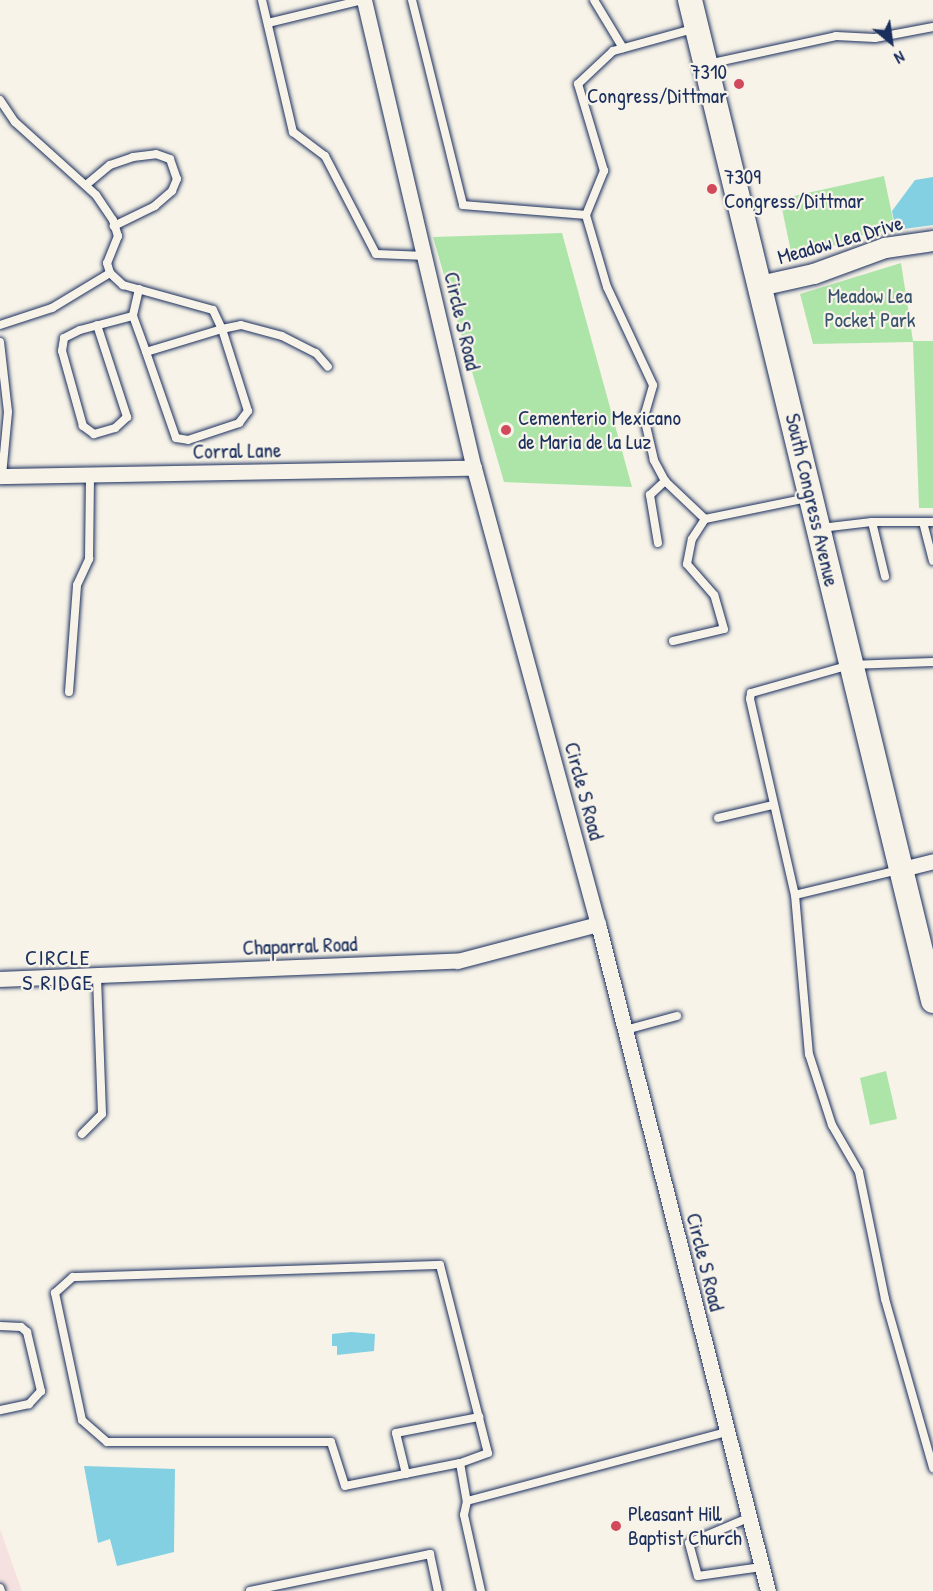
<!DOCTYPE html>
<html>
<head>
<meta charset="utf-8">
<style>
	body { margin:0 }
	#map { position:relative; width:933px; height:1591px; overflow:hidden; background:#f7f3e8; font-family:"Patrick Hand",sans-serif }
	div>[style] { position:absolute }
	.built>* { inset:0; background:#f5e2e0 }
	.green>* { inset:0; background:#ade5a9 }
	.water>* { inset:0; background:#83d0e2 }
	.roads { filter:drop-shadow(0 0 2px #1b2f5e) drop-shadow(0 0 2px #1b2f5e) }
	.service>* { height:8px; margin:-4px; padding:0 4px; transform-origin:4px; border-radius:4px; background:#f7f3e8 }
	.minor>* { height:15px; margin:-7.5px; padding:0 7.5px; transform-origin:7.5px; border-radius:7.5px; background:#f7f3e8 }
	.tertiary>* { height:20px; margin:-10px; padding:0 10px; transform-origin:10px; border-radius:10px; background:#f7f3e8 }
	.primary>* { height:24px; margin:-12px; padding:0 12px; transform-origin:12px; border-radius:12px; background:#f7f3e8 }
	.dots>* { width:16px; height:16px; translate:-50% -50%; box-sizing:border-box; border:3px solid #f7f3e8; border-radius:50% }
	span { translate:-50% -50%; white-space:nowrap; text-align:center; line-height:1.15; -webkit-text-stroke:4.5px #f7f3e8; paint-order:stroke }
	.poi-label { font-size:21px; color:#1b2f5e }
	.right { translate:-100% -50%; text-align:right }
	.left { translate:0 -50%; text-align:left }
	.street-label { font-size:21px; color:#1b2f5e }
	.park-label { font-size:21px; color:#38536d }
	.neighbourhood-label { font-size:22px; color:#1b2f5e; letter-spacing:1.5px }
	.north { position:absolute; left:861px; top:12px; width:60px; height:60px; -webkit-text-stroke:4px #f7f3e8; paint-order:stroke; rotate:151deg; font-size:16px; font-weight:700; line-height:24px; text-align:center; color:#1b2f5e }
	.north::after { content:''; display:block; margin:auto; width:21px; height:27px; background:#1b2f5e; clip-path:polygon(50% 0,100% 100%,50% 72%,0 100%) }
</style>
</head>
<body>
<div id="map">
	<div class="built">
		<i style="clip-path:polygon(0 1529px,22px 1591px,0 1591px)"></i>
	</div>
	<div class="green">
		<i style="clip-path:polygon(884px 176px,895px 229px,848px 238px,819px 254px,805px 248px,791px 252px,780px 199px)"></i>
		<i style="clip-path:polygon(562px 233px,632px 487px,504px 482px,433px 237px)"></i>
		<i style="clip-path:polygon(901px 263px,913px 341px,933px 341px,933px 508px,919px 508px,913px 342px,813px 344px,800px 294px)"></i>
		<i style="clip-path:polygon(886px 1071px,897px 1119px,870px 1125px,860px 1078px)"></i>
	</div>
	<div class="water">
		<i style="clip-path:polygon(933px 177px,933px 225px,896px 230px,892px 211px,915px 180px)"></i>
		<i style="clip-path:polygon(351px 1332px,375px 1334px,374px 1351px,337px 1355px,337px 1346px,332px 1346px,332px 1334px)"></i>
		<i style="clip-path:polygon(84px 1466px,175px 1469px,174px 1552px,117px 1566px,110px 1539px,98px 1543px)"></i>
	</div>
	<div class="roads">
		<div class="service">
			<i style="left:262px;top:0;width:136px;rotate:76.8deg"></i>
			<i style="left:293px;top:132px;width:40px;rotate:37deg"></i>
			<i style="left:325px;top:156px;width:110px;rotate:62.5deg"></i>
			<i style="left:376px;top:254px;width:50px;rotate:2.3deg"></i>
			<i style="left:412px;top:0;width:211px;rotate:76deg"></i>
			<i style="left:463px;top:205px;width:123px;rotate:4.6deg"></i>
			<i style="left:594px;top:0;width:56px;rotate:58.9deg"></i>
			<i style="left:268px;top:23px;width:97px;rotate:-13.7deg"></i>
			<i style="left:708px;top:64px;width:131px;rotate:-12.3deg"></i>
			<i style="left:836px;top:36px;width:39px;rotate:3deg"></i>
			<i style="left:875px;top:38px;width:59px;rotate:-10.7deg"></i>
			<i style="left:0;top:100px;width:27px;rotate:56deg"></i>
			<i style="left:15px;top:122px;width:109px;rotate:42deg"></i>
			<i style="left:96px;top:195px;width:30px;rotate:56deg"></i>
			<i style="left:113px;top:220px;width:17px;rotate:73deg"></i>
			<i style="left:118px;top:236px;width:29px;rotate:112deg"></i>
			<i style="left:107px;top:263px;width:10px;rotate:73deg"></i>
			<i style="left:110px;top:273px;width:18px;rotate:43deg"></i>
			<i style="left:123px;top:285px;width:93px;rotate:15.5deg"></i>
			<i style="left:213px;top:310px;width:21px;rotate:65deg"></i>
			<i style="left:222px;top:329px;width:19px;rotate:-12deg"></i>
			<i style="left:241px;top:325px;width:42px;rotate:15deg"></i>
			<i style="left:282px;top:336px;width:38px;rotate:27deg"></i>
			<i style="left:316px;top:353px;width:18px;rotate:49deg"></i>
			<i style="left:86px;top:185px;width:31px;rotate:-40deg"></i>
			<i style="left:110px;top:165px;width:24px;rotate:-19deg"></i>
			<i style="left:133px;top:157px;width:23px;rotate:-7deg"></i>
			<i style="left:156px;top:154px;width:15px;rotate:20deg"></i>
			<i style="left:170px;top:159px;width:21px;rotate:71deg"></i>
			<i style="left:177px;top:179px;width:13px;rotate:113deg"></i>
			<i style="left:172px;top:191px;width:23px;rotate:139deg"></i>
			<i style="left:155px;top:206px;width:46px;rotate:154deg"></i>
			<i style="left:139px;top:289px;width:28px;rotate:103deg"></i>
			<i style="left:133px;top:316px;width:38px;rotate:70deg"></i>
			<i style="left:146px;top:352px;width:91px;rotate:70.8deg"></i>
			<i style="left:176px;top:438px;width:12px;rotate:9deg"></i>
			<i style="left:188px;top:440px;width:54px;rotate:-18.4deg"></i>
			<i style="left:239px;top:423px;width:15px;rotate:-53deg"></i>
			<i style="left:248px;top:411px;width:86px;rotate:-107.6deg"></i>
			<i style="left:222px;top:329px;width:79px;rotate:163.2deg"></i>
			<i style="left:0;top:325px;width:55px;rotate:-18.1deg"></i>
			<i style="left:52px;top:308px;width:68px;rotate:-31.1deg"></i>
			<i style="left:97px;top:325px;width:97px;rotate:71.9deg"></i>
			<i style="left:127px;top:417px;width:16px;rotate:137deg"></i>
			<i style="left:115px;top:428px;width:22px;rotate:164deg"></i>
			<i style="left:94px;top:434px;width:14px;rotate:-144deg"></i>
			<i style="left:83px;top:426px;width:78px;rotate:-105.6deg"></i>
			<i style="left:62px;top:351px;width:13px;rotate:-81deg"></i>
			<i style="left:64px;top:338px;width:18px;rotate:-27deg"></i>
			<i style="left:80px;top:330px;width:55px;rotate:-14.8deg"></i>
			<i style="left:0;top:342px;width:70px;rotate:83.5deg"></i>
			<i style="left:8px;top:412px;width:64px;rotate:95.4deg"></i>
			<i style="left:705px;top:519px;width:104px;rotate:-11.6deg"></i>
			<i style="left:872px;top:522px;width:56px;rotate:76.5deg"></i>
			<i style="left:923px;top:522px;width:40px;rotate:75.6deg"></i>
			<i style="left:821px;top:528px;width:51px;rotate:-6.7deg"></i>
			<i style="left:872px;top:522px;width:61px"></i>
			<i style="left:658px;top:543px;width:49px;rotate:-99.5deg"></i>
			<i style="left:650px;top:495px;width:21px;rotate:-43deg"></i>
			<i style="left:673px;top:641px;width:52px;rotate:-13.2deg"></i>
			<i style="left:724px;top:629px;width:35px;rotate:-106deg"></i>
			<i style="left:714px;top:595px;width:41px;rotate:-131.1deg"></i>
			<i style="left:687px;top:564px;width:25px;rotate:-79deg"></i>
			<i style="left:692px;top:539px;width:24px;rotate:-57deg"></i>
			<i style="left:705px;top:519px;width:55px;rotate:-136.5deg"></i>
			<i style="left:665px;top:481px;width:24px;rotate:-118deg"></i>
			<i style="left:654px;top:460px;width:44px;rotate:-103.1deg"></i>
			<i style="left:644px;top:417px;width:33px;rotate:-74deg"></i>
			<i style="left:653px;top:385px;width:108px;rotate:-115.1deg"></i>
			<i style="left:607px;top:287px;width:75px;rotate:-106.3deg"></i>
			<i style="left:586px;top:215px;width:48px;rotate:-67.8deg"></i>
			<i style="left:604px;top:171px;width:91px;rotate:-106.6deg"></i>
			<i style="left:578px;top:84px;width:48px;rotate:-43.3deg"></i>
			<i style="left:613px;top:51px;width:83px;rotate:-15.4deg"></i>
			<i style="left:933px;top:662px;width:83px;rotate:177.9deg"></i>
			<i style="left:850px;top:665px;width:103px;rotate:164.2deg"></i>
			<i style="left:751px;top:693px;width:6px;rotate:99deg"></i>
			<i style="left:750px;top:699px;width:201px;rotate:77.1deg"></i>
			<i style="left:795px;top:895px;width:160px;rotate:85deg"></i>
			<i style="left:809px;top:1054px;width:75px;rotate:72.1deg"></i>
			<i style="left:832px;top:1125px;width:54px;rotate:60.1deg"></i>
			<i style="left:859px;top:1172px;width:130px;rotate:78.4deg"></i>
			<i style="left:885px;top:1299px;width:176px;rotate:74.1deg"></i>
			<i style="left:69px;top:692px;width:107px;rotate:-85.7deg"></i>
			<i style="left:77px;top:585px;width:29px;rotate:-65deg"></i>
			<i style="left:89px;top:559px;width:84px;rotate:-89.3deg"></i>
			<i style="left:718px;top:818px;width:57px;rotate:-13.3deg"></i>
			<i style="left:795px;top:895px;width:106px;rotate:-13.6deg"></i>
			<i style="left:625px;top:1030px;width:54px;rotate:-15.1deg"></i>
			<i style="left:82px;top:1134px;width:28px;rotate:-45deg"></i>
			<i style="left:102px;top:1114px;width:139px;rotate:-92.1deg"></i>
			<i style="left:0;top:1326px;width:21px;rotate:3deg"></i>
			<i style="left:21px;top:1327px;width:8px;rotate:40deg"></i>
			<i style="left:27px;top:1332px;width:61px;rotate:76.7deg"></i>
			<i style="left:41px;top:1391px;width:18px;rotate:133deg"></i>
			<i style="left:29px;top:1404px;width:30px;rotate:168deg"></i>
			<i style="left:460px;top:1463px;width:117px;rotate:168.7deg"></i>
			<i style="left:345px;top:1486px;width:46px;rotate:-107.7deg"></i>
			<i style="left:331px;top:1442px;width:224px;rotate:180deg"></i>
			<i style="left:107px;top:1442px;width:33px;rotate:-139deg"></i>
			<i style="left:82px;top:1420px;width:130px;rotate:-102deg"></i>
			<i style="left:55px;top:1293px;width:24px;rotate:-42deg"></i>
			<i style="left:73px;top:1277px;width:367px;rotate:-1.9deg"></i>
			<i style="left:440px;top:1265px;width:194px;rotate:75.7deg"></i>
			<i style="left:488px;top:1453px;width:30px;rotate:160deg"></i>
			<i style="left:460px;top:1463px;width:39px;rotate:80deg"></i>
			<i style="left:467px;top:1501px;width:14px;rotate:102deg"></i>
			<i style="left:464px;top:1515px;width:78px;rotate:77.4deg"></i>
			<i style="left:406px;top:1474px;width:42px;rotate:-103.7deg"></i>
			<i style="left:396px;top:1433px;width:85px;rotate:-10.9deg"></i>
			<i style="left:467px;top:1501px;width:268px;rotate:-14.9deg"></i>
			<i style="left:748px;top:1518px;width:64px;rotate:157deg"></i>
			<i style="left:689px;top:1543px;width:34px;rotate:75deg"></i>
			<i style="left:698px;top:1576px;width:64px;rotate:-8.1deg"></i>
			<i style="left:0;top:1588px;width:3px;rotate:72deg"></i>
			<i style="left:250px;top:1591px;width:184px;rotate:-11.6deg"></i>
			<i style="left:430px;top:1554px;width:38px;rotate:78deg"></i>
		</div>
		<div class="minor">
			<i style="left:364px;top:0;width:481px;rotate:76.8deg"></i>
			<i style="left:474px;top:468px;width:473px;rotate:74.8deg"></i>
			<i style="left:598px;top:924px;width:688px;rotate:75.7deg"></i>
			<i style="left:0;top:476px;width:474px;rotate:-1deg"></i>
			<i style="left:902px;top:869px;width:32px;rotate:-14deg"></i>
			<i style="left:0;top:979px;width:457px;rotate:-2.3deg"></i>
			<i style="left:457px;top:961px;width:146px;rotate:-14.7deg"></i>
		</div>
		<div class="tertiary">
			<i style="left:760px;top:286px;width:55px;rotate:-12.5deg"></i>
			<i style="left:814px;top:274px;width:76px;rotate:-20.1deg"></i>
			<i style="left:885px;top:248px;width:49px;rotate:-8.3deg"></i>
		</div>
		<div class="primary">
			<i style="left:690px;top:0;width:1030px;rotate:76.35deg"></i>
		</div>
	</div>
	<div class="dots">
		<i style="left:739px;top:84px;background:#d1495b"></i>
		<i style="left:712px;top:189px;background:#d1495b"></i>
		<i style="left:506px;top:430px;background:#d1495b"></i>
		<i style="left:616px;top:1526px;background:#d1495b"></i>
	</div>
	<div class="poi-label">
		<span class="right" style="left:727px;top:84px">7310<br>Congress/Dittmar</span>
		<span class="left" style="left:724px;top:189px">7309<br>Congress/Dittmar</span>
		<span class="left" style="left:518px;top:430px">Cementerio Mexicano<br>de Maria de la Luz</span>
		<span class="left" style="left:628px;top:1526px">Pleasant Hill<br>Baptist Church</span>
	</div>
	<div class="street-label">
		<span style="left:840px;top:240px;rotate:-16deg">Meadow Lea Drive</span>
		<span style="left:462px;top:321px;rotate:77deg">Circle S Road</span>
		<span style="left:237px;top:451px;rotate:-1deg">Corral Lane</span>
		<span style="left:812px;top:500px;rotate:77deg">South Congress Avenue</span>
		<span style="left:584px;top:791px;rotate:75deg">Circle S Road</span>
		<span style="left:300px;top:946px;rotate:-2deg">Chaparral Road</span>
		<span style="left:705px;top:1262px;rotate:76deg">Circle S Road</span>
	</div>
	<div class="park-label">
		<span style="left:870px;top:308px">Meadow Lea<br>Pocket Park</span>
	</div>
	<div class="neighbourhood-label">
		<span style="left:58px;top:970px">CIRCLE<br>S RIDGE</span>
	</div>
	<div class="north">N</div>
</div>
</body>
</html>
